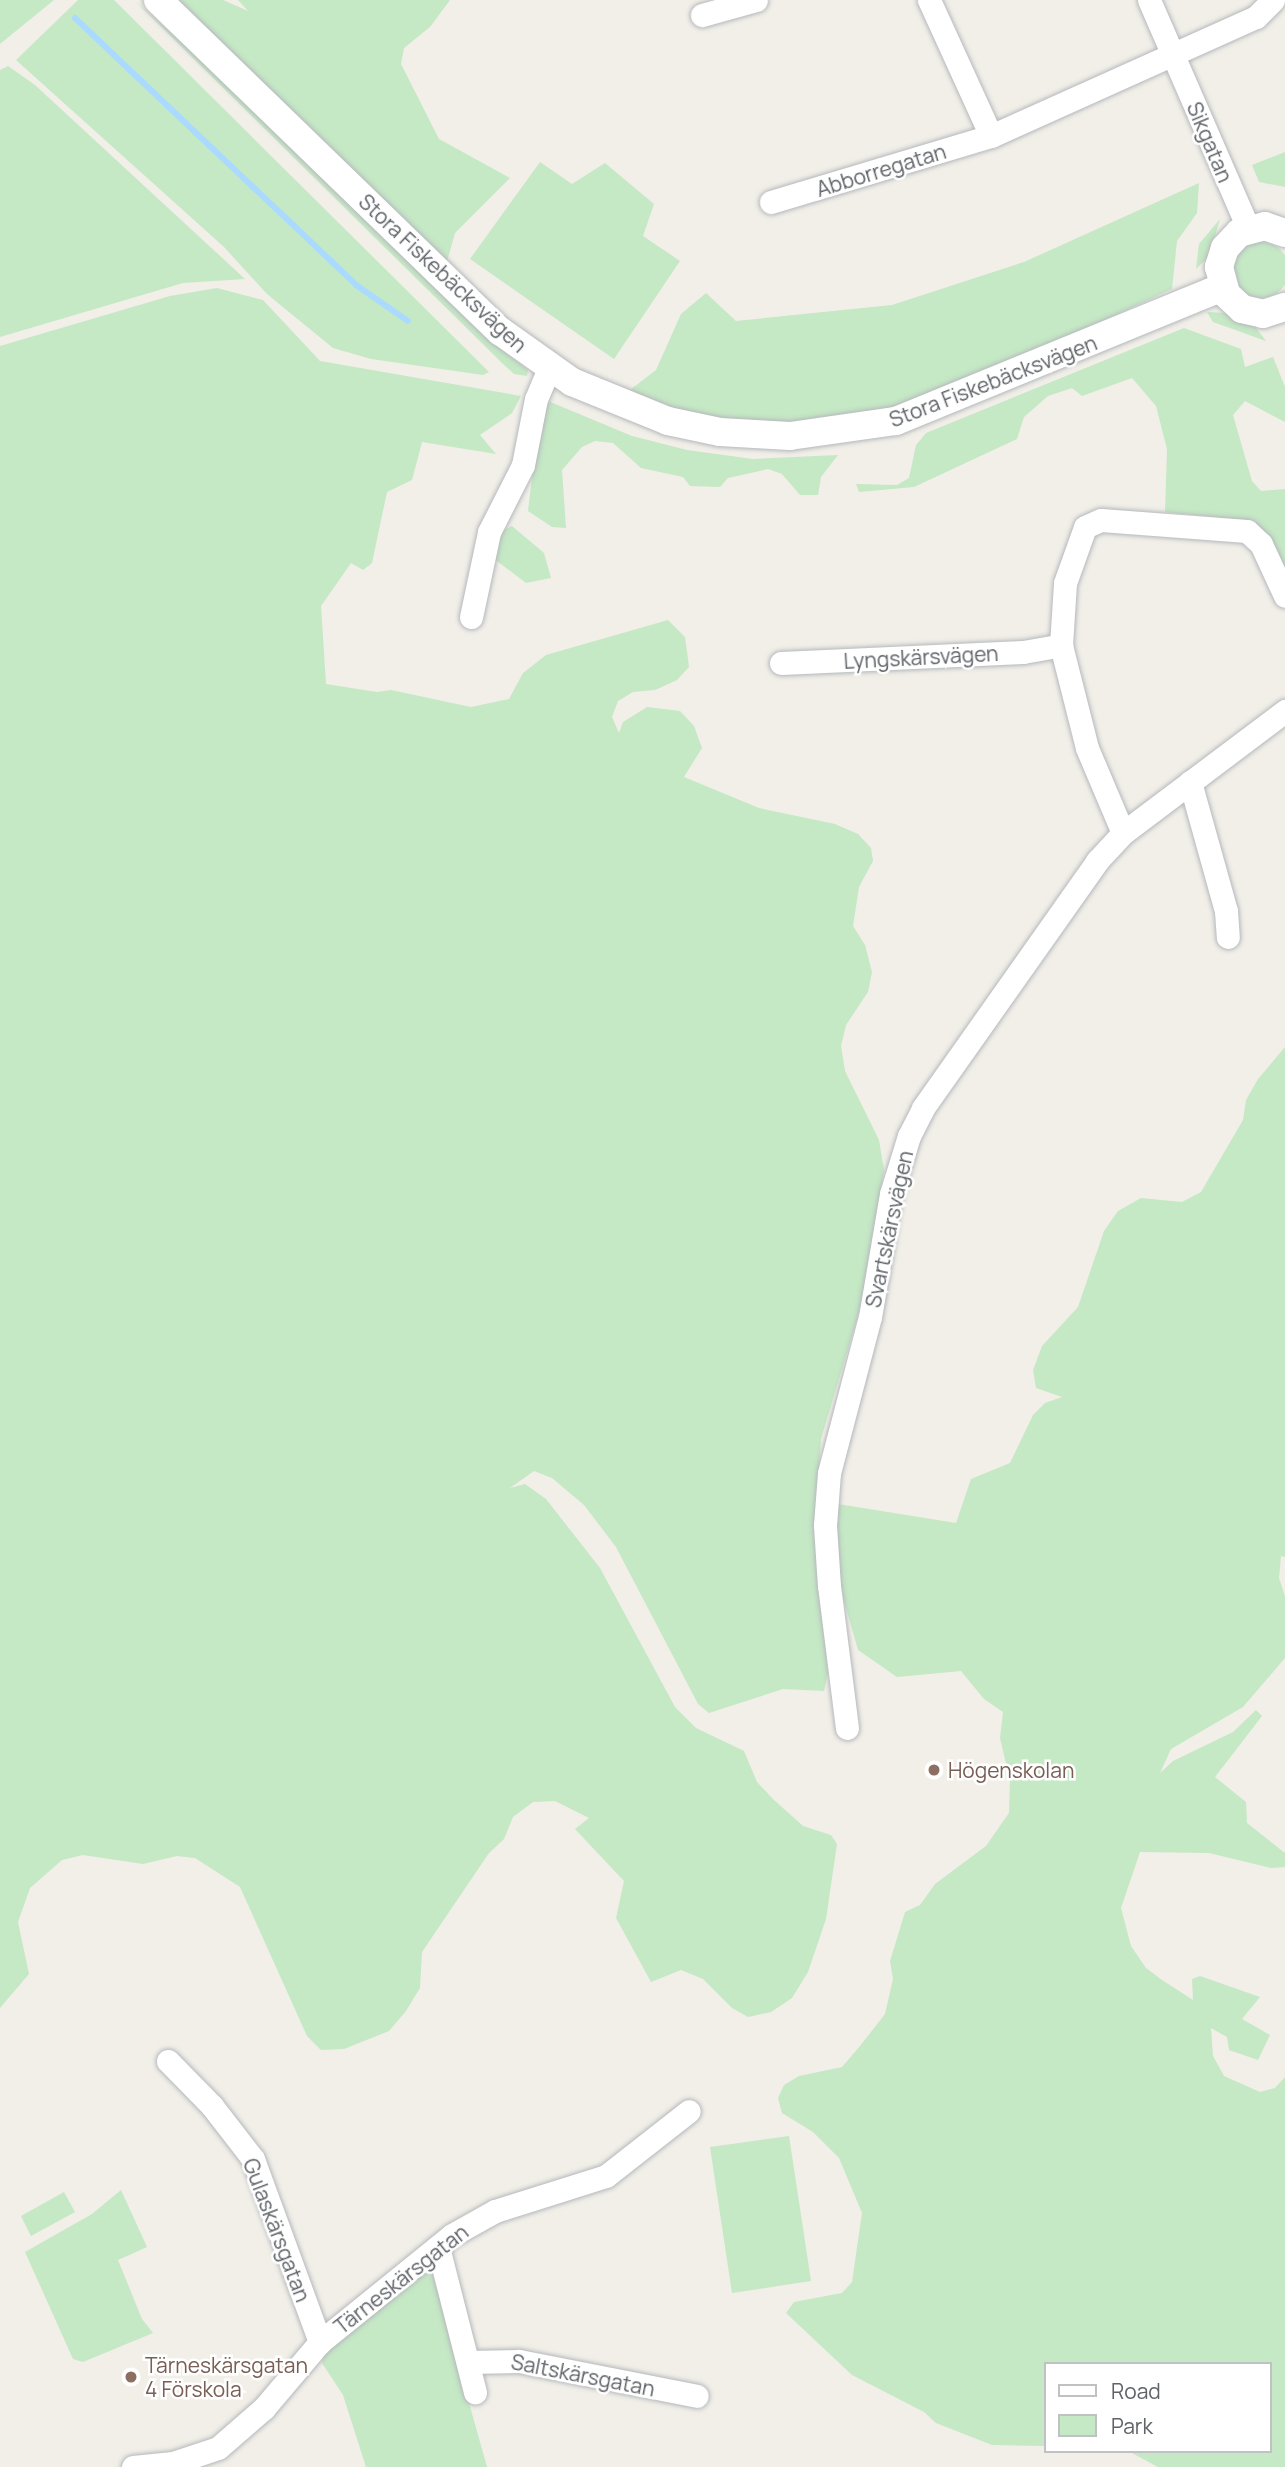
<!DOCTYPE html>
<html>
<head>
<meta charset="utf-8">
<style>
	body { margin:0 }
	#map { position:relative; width:1285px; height:2467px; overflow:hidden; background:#f1efe8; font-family:Manrope,sans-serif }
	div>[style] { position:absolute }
	.green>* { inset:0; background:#c5e8c5 }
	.round { border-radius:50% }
	.stream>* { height:6px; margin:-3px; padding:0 3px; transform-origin:3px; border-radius:3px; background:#aadaff }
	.roads { filter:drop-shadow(0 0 2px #b5b8bc) drop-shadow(0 0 2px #b5b8bc) }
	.minor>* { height:23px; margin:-11.5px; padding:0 11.5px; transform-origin:11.5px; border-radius:11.5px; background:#fff }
	.tertiary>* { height:28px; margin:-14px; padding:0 14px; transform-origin:14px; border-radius:14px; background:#fff }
	.dots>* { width:19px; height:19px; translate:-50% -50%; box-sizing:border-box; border:4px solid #fff; border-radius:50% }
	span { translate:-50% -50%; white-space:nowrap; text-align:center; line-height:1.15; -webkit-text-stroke:5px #fff; paint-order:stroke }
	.street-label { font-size:21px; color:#5f6368 }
	.education-label { font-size:21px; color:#785e54 }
	.left { translate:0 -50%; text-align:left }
	.legend { position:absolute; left:1044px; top:2362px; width:228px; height:91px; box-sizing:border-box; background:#fff; border:2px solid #bfc1c3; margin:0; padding:9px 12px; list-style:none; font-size:21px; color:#5f6368 }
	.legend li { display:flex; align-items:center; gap:14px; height:35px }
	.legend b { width:35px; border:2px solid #bfc1c3 }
</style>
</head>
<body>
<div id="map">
	<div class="green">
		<i style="clip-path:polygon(0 0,54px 0,0 44px)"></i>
		<i style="clip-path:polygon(78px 0,114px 0,489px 372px,483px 375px,371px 359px,333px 348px,267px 294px,224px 247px,16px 60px)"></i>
		<i style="clip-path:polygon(134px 0,229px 85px,480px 332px,528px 370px,527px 376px,514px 374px,502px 363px)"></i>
		<i style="clip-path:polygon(177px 0,223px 0,248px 11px,238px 0,450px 0,430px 27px,404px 48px,401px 64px,439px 139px,510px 178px,455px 233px,446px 265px)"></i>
		<i style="clip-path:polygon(8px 66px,35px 85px,245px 279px,183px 283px,0 337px,0 70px)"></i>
		<i style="clip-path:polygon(1285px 152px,1285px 187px,1259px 182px,1252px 165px)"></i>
		<i style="clip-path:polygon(540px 162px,572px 184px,605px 163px,654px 204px,643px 236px,680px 261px,614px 359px,470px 259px)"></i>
		<i style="clip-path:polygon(1199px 183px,1197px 213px,1177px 241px,1172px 289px,1024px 357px,896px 407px,840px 421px,759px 426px,684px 415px,630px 390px,656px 370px,681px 314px,706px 293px,736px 321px,892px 305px,1024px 262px)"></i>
		<i style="clip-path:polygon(1220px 219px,1209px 256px,1196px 269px,1199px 244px)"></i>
		<i class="round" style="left:1233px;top:242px;width:56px;height:56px"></i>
		<i style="clip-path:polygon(217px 288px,263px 300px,320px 361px,521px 396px,512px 413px,480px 435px,496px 454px,422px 442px,412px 480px,387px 492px,372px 563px,363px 570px,351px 563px,321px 606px,326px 684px,377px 692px,391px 690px,471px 707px,509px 699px,523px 673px,546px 655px,668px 620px,685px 637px,689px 667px,677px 680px,655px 690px,633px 692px,618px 701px,612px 717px,619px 733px,623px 722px,647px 707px,680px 711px,694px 726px,702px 748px,684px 777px,759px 808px,835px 824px,858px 834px,871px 848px,873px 861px,859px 887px,853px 926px,865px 945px,872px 972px,868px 992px,846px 1025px,841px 1046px,845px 1071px,879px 1140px,884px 1170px,864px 1296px,821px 1439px,815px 1531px,828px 1674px,824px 1691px,783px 1689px,709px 1713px,698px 1704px,616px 1547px,584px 1505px,552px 1478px,534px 1471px,510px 1488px,525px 1484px,546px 1499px,600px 1568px,675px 1707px,696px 1728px,744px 1751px,757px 1782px,773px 1799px,803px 1826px,831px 1835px,837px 1844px,826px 1919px,808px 1972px,792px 1998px,771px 2012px,748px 2017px,732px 2008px,703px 1979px,681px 1970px,651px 1982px,616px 1918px,624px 1881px,575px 1829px,589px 1818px,555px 1801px,533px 1802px,513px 1817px,504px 1839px,489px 1853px,422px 1952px,420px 1988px,406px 2011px,389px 2031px,344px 2049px,321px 2050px,307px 2036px,240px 1887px,195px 1858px,177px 1856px,143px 1864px,83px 1855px,62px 1860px,30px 1888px,18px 1922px,29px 1974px,0 2008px,0 346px,170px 296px)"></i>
		<i style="clip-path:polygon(1207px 312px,1226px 313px,1254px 325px,1266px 341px,1213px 322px)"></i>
		<i style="clip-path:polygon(1184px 328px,1241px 349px,1245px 367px,1273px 357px,1285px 387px,1285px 422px,1245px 401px,1233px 415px,1252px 481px,1261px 491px,1285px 489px,1285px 584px,1255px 521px,1165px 512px,1167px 449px,1156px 406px,1132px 378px,1082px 396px,1072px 388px,1048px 396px,1024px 417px,1017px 439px,914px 487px,859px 492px,856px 484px,897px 485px,909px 478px,916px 445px,926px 433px)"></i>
		<i style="clip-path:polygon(548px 401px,632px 436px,687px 450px,753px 459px,838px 455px,821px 477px,818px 495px,800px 495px,782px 474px,768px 469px,728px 478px,720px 487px,690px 486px,683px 477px,641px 468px,613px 443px,595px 441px,582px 447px,562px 470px,566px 528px,552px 527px,528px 511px,541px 402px)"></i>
		<i style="clip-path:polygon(512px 526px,544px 553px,551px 578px,526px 583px,493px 558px,502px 531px)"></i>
		<i style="clip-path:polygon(1285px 1047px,1285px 1557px,1281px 1556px,1279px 1578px,1285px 1596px,1285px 1658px,1243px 1707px,1171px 1749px,1160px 1773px,1173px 1761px,1233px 1732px,1256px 1710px,1262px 1716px,1215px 1777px,1246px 1802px,1247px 1823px,1285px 1853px,1285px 1867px,1271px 1868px,1209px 1853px,1140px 1852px,1121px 1908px,1131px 1946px,1146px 1968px,1162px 1980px,1193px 2000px,1192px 1979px,1200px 1976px,1260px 1997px,1242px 2019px,1270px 2035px,1258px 2060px,1229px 2050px,1227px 2037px,1211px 2028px,1213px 2056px,1224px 2076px,1260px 2092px,1275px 2088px,1285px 2077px,1285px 2467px,1158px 2467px,1128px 2451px,1269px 2451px,1269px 2364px,1045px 2364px,1045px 2446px,992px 2445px,936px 2423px,924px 2412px,852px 2375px,786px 2313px,794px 2302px,842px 2293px,852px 2282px,862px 2213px,839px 2158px,813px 2132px,782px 2113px,778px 2098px,784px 2085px,799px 2076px,842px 2067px,860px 2046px,885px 2014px,893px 1979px,890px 1961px,905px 1912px,920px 1905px,935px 1884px,986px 1846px,1009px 1813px,1010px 1781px,1000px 1738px,1003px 1712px,984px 1699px,961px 1671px,897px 1677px,858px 1650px,836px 1573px,838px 1504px,956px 1523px,971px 1479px,1010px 1463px,1033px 1415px,1045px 1403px,1062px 1397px,1036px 1388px,1033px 1370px,1042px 1346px,1078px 1307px,1104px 1231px,1118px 1211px,1141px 1198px,1182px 1202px,1201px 1192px,1243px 1120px,1246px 1100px,1258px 1079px)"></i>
		<i style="clip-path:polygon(789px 2136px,811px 2281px,732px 2293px,710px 2147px)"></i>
		<i style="clip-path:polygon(121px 2190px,147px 2247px,118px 2260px,142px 2319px,153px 2333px,83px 2362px,73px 2359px,25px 2252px,92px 2214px)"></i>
		<i style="clip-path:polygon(64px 2192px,75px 2212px,31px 2236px,21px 2216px)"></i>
		<i style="clip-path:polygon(426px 2266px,431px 2267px,487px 2467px,366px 2467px,343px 2395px,322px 2363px,324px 2348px)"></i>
	</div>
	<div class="stream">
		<i style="left:75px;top:18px;width:388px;rotate:43.5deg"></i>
		<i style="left:356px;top:285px;width:63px;rotate:34.7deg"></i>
	</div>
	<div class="roads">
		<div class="minor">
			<i style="left:929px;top:0;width:149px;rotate:65.5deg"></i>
			<i style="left:1149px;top:0;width:249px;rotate:66.5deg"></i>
			<i style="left:702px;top:15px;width:56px;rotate:-15.5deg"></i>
			<i style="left:771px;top:202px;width:230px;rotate:-16.7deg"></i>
			<i style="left:991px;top:136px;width:290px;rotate:-24.2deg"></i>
			<i style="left:1256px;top:17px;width:24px;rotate:-45deg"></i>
			<i style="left:471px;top:617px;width:87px;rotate:-78deg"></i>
			<i style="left:489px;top:532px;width:75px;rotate:-63.1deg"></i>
			<i style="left:523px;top:465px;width:67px;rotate:-78.9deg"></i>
			<i style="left:536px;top:399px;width:34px;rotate:-67deg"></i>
			<i style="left:781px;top:663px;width:242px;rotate:-2.6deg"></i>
			<i style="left:1023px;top:652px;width:39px;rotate:-10deg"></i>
			<i style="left:1190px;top:782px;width:134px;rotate:74.4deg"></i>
			<i style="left:1226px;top:911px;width:26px;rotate:86deg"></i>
			<i style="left:1123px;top:833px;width:92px;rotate:-113deg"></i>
			<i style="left:1087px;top:748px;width:106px;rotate:-104.2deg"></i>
			<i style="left:1061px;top:645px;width:62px;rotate:-86.3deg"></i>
			<i style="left:1065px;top:583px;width:59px;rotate:-70.3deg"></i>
			<i style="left:1085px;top:527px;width:17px;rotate:-24deg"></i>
			<i style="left:1101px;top:520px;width:146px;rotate:4.3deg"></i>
			<i style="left:1247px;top:531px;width:19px;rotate:43deg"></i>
			<i style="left:1261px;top:544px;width:57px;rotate:65.2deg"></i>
			<i style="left:847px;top:1728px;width:143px;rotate:-97.2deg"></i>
			<i style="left:829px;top:1586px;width:61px;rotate:-93.8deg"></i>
			<i style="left:825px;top:1525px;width:52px;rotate:-85.6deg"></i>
			<i style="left:829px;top:1473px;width:161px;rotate:-75.3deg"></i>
			<i style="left:870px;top:1317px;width:125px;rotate:-80.3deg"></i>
			<i style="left:891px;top:1194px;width:61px;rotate:-72.8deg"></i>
			<i style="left:909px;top:1136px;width:31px;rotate:-63deg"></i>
			<i style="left:923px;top:1108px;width:302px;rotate:-54.8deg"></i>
			<i style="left:1097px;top:861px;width:38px;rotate:-47deg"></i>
			<i style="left:1123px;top:833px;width:203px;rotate:-37deg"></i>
			<i style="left:168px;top:2061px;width:63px;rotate:45.6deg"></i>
			<i style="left:212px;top:2106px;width:67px;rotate:52.3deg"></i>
			<i style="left:253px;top:2159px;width:195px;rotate:69.9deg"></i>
			<i style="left:438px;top:2247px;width:150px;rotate:75.7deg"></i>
			<i style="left:468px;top:2362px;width:51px;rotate:-1.1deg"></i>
			<i style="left:519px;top:2361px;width:181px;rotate:11.1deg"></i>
			<i style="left:133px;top:2467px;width:40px;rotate:-5.7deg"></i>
			<i style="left:173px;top:2463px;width:47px;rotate:-18.4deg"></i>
			<i style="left:218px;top:2448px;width:61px;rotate:-41deg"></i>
			<i style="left:264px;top:2408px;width:87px;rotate:-49.7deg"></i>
			<i style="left:320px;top:2342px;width:170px;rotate:-39deg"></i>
			<i style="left:452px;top:2235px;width:49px;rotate:-29.2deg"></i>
			<i style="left:495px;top:2211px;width:116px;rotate:-17.5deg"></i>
			<i style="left:606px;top:2176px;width:105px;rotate:-38.1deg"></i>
		</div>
		<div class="tertiary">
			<i style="left:158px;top:0;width:476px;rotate:44.1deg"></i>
			<i style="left:500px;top:331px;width:88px;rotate:35.3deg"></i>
			<i style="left:572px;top:382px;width:104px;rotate:22.1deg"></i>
			<i style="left:668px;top:421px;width:53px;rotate:11.9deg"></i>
			<i style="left:720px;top:432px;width:70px;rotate:3.3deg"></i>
			<i style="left:790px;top:436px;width:107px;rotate:-8.1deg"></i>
			<i style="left:896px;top:421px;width:352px;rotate:-22.3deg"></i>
			<i style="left:1285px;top:233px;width:21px;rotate:-161deg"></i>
			<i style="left:1265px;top:226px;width:27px;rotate:165deg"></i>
			<i style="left:1239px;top:233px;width:21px;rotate:133deg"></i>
			<i style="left:1225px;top:248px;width:20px;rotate:108deg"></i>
			<i style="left:1219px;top:267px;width:28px;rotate:75deg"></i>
			<i style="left:1226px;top:294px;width:22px;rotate:43deg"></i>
			<i style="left:1242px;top:309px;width:22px;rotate:13deg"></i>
			<i style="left:1263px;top:314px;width:23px;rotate:-18deg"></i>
		</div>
	</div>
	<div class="dots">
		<i style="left:934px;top:1770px;background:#8d6e63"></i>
		<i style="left:131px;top:2377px;background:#8d6e63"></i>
	</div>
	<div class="street-label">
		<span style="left:1210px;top:142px;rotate:67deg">Sikgatan</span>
		<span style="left:881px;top:170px;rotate:-17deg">Abborregatan</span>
		<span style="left:443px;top:273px;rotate:43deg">Stora Fiskebäcksvägen</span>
		<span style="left:993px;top:381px;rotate:-21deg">Stora Fiskebäcksvägen</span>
		<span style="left:921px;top:657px;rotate:-3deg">Lyngskärsvägen</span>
		<span style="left:889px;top:1229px;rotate:-78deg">Svartskärsvägen</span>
		<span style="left:277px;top:2230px;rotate:69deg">Gulaskärsgatan</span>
		<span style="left:401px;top:2279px;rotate:-38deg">Tärneskärsgatan</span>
		<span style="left:583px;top:2375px;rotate:11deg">Saltskärsgatan</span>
	</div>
	<div class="education-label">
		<span class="left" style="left:948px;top:1770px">Högenskolan</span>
		<span class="left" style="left:145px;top:2377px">Tärneskärsgatan<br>4 Förskola</span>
	</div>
	<ul class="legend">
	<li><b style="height:9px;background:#fff"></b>Road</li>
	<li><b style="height:19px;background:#c5e8c5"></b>Park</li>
	</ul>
</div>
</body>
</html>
